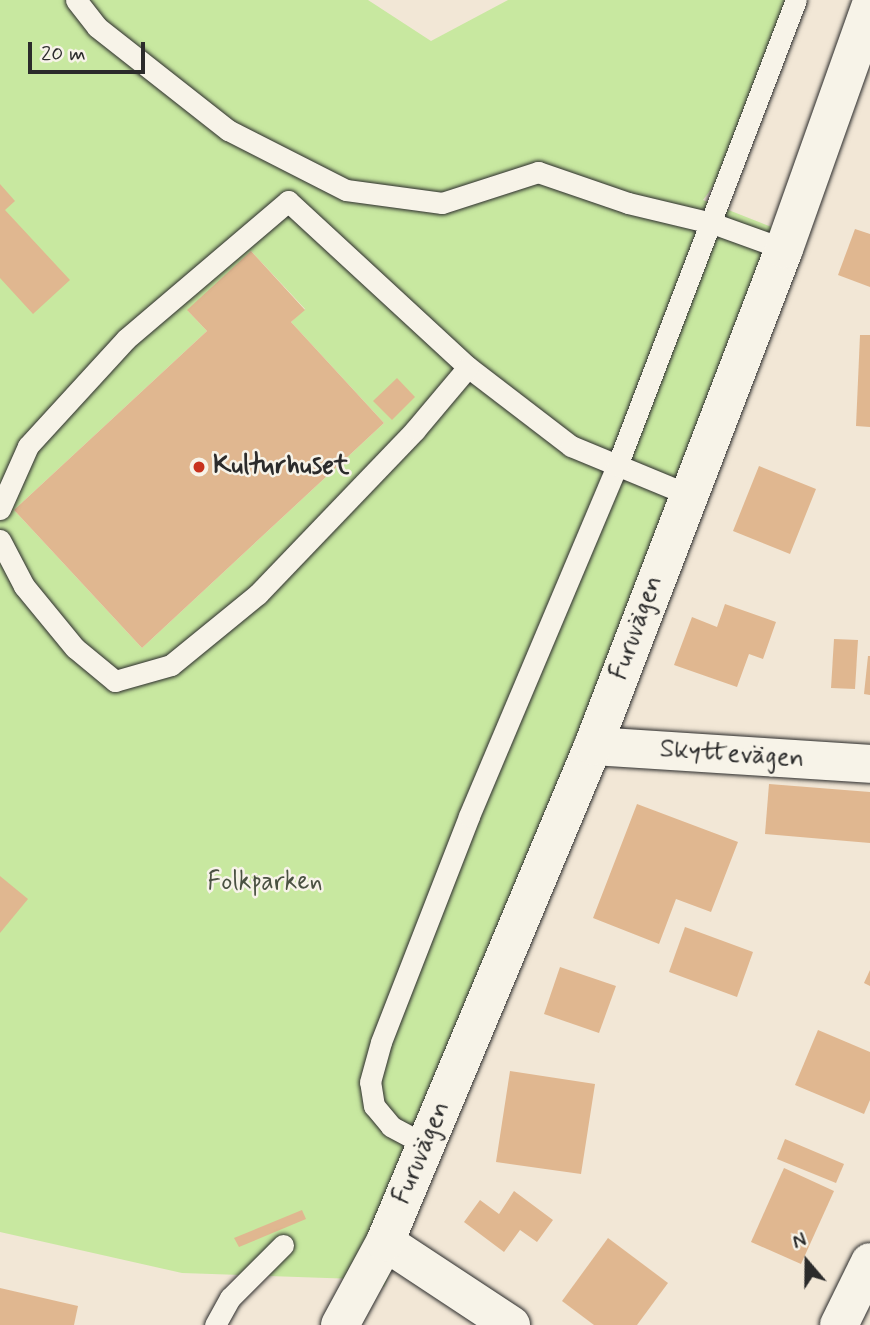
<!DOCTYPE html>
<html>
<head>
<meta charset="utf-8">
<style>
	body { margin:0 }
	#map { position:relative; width:870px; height:1325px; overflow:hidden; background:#f2e7d6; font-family:Mynerve,sans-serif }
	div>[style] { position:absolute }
	.green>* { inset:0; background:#c8e8a0 }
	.building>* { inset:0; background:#e0b790 }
	.roads { filter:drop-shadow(0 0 2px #2b2b2b) drop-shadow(0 0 2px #2b2b2b) }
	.lane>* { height:21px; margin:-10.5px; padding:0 10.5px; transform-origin:10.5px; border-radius:10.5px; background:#f7f3e8 }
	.street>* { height:38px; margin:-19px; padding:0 19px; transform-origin:19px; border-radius:19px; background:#f7f3e8 }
	.secondary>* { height:38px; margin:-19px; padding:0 19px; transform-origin:19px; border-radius:19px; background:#f7f3e8 }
	.dots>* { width:19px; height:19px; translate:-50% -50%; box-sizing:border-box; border:4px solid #f7f3e8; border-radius:50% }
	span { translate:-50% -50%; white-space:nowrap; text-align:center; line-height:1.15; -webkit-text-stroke:5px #f7f3e8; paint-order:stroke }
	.poi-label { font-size:26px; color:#2b2b2b; font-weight:700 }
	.left { translate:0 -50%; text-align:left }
	.street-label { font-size:26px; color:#2b2b2b }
	.park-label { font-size:26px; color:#4a5142 }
	.north { position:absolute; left:772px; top:1227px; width:70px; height:70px; -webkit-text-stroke:5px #f7f3e8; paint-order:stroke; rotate:340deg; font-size:19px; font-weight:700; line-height:28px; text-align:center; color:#2b2b2b }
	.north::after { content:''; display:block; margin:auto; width:24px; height:32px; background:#2b2b2b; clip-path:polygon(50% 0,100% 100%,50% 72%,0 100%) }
	.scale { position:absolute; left:28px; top:42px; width:117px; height:32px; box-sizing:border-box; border:4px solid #2b2b2b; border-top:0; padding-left:9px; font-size:21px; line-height:24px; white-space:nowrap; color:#2b2b2b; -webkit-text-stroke:5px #f7f3e8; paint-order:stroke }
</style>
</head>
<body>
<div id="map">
	<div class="green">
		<i style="clip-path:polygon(evenodd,0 0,368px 0,431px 41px,508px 0,786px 0,715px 184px,703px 200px,802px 239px,430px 1182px,384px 1287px,356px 1279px,182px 1273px,0 1232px,0 0,251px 251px,305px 309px,291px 322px,384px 423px,142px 648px,14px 510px,207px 331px,188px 311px,251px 251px)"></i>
	</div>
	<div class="building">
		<i style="clip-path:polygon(0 184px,15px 201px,5px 210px,70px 280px,33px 314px,0 278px)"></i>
		<i style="clip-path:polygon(855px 229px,870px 234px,870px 287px,838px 275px)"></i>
		<i style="clip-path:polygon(251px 251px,305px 310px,291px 322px,384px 423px,142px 648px,14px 510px,207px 331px,187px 310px)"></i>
		<i style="clip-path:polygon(860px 335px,870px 335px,870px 427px,856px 426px)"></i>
		<i style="clip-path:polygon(397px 378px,415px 397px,392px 420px,373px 401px)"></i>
		<i style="clip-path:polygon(759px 466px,816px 489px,790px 554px,733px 531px)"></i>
		<i style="clip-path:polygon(725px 604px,776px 622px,763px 659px,749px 654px,737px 687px,674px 665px,692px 617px,717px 627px)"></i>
		<i style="clip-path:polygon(834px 639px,858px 640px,855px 689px,831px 688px)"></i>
		<i style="clip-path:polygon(868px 656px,870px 656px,870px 695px,864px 694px)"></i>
		<i style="clip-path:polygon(769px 784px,870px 792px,870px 843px,765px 834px)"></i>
		<i style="clip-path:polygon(637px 804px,738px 842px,711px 912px,676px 899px,659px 944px,593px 918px)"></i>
		<i style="clip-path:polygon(0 876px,28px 899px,0 933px)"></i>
		<i style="clip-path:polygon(685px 927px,753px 952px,737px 997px,669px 972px)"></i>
		<i style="clip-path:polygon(560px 967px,616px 986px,599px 1033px,544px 1014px)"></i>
		<i style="clip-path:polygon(870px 970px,870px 986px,864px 983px)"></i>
		<i style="clip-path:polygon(818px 1030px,870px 1052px,870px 1100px,864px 1114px,795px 1085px)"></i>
		<i style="clip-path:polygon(510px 1071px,595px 1084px,581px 1174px,496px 1162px)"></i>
		<i style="clip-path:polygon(785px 1139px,844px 1164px,836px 1183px,777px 1159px)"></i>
		<i style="clip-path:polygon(784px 1168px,834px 1191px,801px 1264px,751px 1242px)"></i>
		<i style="clip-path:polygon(514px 1191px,553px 1220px,537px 1242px,520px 1230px,504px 1252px,464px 1222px,480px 1200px,499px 1214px)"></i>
		<i style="clip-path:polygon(302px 1210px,306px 1219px,239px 1247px,234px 1238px)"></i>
		<i style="clip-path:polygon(608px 1238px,668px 1283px,637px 1325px,594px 1325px,562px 1301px)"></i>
		<i style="clip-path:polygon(0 1288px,78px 1306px,74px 1325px,0 1325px)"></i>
	</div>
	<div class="roads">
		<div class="lane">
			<i style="left:76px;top:0;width:34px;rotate:52deg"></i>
			<i style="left:97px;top:27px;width:167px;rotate:38.2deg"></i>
			<i style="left:228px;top:130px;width:132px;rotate:27deg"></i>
			<i style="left:346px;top:190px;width:97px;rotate:7.7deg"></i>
			<i style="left:442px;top:203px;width:101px;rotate:-17.9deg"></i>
			<i style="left:538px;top:172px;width:95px;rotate:19deg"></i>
			<i style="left:628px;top:203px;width:86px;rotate:13.4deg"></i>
			<i style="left:712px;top:223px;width:77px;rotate:19.9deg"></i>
			<i style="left:0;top:509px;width:69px;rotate:-66deg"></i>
			<i style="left:28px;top:446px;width:145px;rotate:-47.5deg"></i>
			<i style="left:126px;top:339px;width:213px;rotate:-40.4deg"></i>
			<i style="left:288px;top:201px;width:245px;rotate:42.7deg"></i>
			<i style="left:468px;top:367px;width:130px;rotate:37.5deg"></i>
			<i style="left:571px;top:446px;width:126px;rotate:22.5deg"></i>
			<i style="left:0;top:540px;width:52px;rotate:62.4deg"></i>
			<i style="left:24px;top:586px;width:80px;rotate:50.6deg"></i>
			<i style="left:75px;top:648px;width:52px;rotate:39.5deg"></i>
			<i style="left:115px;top:681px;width:58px;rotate:-15.9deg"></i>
			<i style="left:171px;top:665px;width:112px;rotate:-39.2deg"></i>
			<i style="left:258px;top:594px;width:227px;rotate:-46.2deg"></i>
			<i style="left:415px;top:430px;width:82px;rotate:-49.9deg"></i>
			<i style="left:426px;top:1145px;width:40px;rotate:-152deg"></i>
			<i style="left:391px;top:1126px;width:26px;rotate:-130deg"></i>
			<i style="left:374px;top:1106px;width:24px;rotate:-99deg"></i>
			<i style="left:370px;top:1082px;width:41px;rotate:-74.6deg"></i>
			<i style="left:381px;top:1042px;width:243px;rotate:-68.7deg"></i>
			<i style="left:469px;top:816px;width:380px;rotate:-67.1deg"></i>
			<i style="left:617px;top:466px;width:499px;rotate:-69deg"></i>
			<i style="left:215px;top:1325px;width:31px;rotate:-61deg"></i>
			<i style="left:230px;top:1298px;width:75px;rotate:-45deg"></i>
		</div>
		<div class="street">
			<i style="left:593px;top:746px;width:278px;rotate:3.7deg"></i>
			<i style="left:385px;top:1242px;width:151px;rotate:33.4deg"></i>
			<i style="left:839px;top:1325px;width:70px;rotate:-63.8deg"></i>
		</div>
		<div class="secondary">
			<i style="left:340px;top:1325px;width:94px;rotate:-61.5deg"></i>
			<i style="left:385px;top:1242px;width:538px;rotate:-67.25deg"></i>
			<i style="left:593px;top:746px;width:532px;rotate:-68.98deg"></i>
			<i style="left:784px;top:249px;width:257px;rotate:-70.4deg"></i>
		</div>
	</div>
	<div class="dots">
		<i style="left:199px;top:467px;background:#c8321e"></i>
	</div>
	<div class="poi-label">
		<span class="left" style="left:213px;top:467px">Kulturhuset</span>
	</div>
	<div class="street-label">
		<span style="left:637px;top:628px;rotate:-70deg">Furuvägen</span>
		<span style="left:732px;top:755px;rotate:4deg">Skyttevägen</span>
		<span style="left:422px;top:1153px;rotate:-67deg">Furuvägen</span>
	</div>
	<div class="park-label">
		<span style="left:265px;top:883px">Folkparken</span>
	</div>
	<div class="north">N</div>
	<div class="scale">20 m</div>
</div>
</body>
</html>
